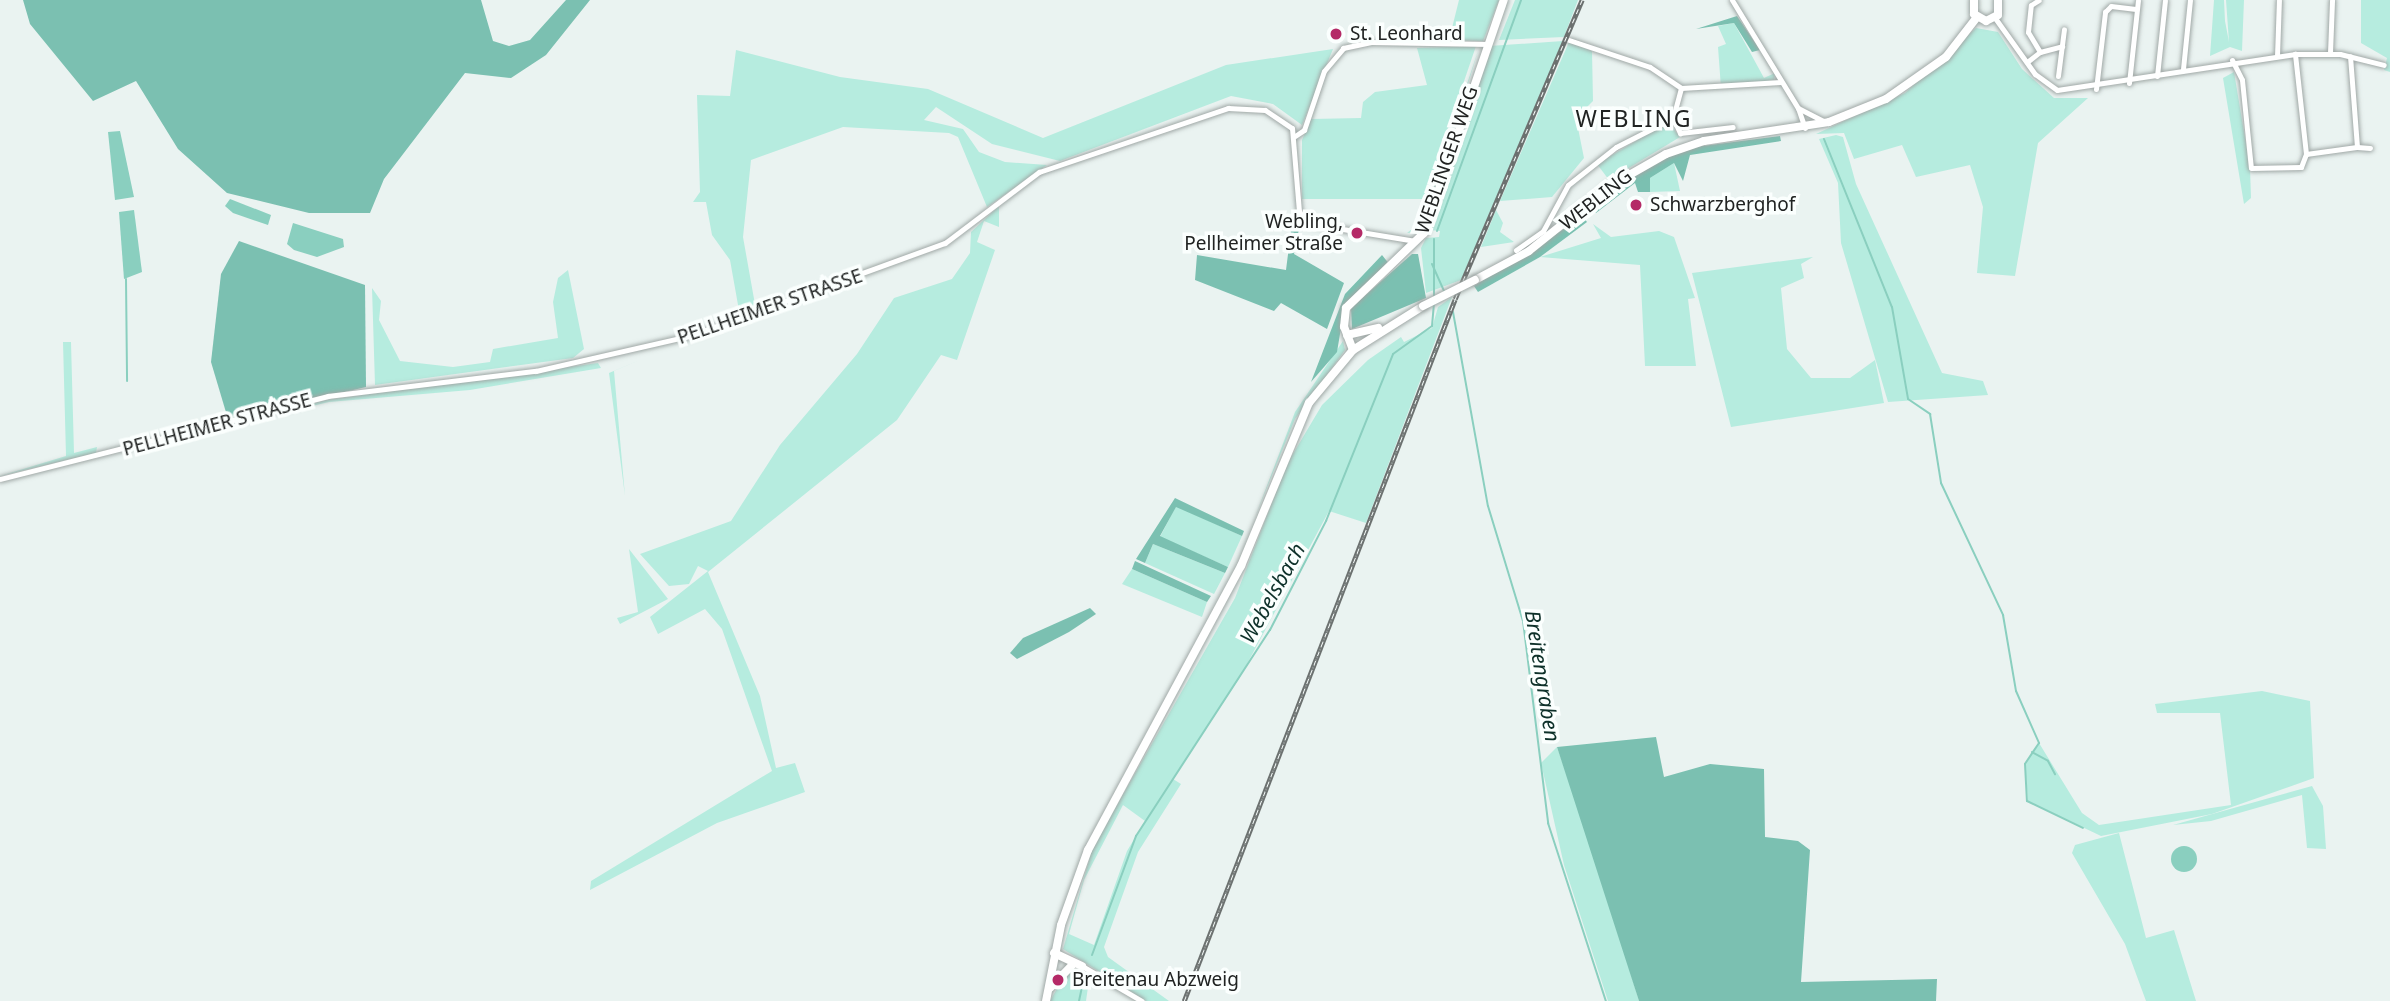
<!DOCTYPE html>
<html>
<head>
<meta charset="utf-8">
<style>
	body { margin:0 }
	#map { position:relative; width:2390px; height:1001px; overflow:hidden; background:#eaf3f1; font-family:"Noto Sans",sans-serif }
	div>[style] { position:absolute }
	.green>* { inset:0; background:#b6ecdf }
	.forest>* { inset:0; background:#7bc0b1 }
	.water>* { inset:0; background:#8acfbf }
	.round { border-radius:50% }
	.stream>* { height:2px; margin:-1px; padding:0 1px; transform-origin:1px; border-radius:1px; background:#8acfbf }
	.roads { filter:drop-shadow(0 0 2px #a0a8a6) drop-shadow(0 0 2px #a0a8a6) }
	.street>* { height:5px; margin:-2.5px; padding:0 2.5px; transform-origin:2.5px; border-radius:2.5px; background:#fff }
	.secondary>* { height:8px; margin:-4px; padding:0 4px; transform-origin:4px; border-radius:4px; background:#fff }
	.rail>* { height:4.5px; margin-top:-2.25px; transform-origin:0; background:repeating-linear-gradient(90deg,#fbfffe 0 5px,#6c7170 0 10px); box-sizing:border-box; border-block:2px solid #6c7170 }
	.bridges { filter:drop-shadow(0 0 2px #a0a8a6) drop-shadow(0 0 2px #a0a8a6) }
	.secondary-bridge>* { height:8px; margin:-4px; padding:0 4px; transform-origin:4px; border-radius:4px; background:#fff }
	.dots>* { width:19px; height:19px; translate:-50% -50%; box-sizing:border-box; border:4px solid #fbfffe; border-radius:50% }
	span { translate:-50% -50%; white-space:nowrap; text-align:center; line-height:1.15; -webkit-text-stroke:7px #fbfffe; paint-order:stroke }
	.poi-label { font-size:19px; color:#202322 }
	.left { translate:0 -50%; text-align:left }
	.right { translate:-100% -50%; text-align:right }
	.street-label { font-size:19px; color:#202322 }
	.water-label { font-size:21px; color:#0e312a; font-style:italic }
	.quarter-label { font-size:23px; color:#202322; letter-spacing:2px }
</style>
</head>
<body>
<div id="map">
	<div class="green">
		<i style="clip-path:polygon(1459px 0,1499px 0,1483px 41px,1449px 40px)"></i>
		<i style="clip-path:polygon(1515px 0,1578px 0,1564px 37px,1499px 40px)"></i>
		<i style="clip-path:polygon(2214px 0,2224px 0,2225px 21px,2229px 42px,2226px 0,2244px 0,2242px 51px,2230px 47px,2210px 56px)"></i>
		<i style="clip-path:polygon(2361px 0,2390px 0,2390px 72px,2384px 70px,2387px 58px,2361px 43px)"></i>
		<i style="clip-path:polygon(1734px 23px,1764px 78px,1775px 73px,1774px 80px,1721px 88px,1718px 47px,1726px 44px,1718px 26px)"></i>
		<i style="clip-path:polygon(1976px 28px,1998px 32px,2022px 69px,2054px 98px,2088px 98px,2038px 143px,2015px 276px,1977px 273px,1983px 207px,1970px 165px,1916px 177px,1902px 145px,1854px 159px,1844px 133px,1816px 134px,1905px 93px)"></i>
		<i style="clip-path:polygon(1563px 41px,1461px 280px,1426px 293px,1421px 248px,1426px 238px,1439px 237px,1440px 231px,1430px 230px,1444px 173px,1489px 46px)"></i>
		<i style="clip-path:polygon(1569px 42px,1592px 51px,1593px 101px,1576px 118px,1584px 158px,1552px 197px,1500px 201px)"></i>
		<i style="clip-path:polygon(1476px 46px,1424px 199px,1302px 199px,1302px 140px,1311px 119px,1361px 118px,1363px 102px,1375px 92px,1427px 85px,1417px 48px)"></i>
		<i style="clip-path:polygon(1479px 48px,1427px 217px,1420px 232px,1407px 233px,1421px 222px)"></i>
		<i style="clip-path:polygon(1333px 49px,1302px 125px,1273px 104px,1231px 96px,1060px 161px,992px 144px,936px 107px,924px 120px,963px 129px,979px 152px,1005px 162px,1047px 165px,987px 207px,958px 137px,949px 133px,843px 127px,751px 160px,743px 237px,756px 310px,740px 316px,730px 260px,712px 235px,706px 202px,693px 202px,700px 192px,697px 95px,730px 96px,736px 50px,840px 77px,928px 89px,1043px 138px,1226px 65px)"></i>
		<i style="clip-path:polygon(2234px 72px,2250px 168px,2251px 198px,2244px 204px,2223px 78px)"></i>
		<i style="clip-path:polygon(1668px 122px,1680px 137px,1609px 180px,1597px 164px)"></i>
		<i style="clip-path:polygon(1836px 135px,1843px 137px,1856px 184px,1942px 373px,1983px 381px,1988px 395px,1888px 402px,1841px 243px,1838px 183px,1819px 139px)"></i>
		<i style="clip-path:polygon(1674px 163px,1680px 191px,1650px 192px,1650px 178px)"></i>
		<i style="clip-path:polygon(999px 206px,999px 227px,984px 221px,977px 242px,995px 250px,957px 360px,941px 355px,897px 420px,708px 572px,760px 696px,776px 768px,795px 763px,805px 792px,717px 823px,590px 890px,591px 881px,772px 771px,722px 629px,705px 609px,658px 634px,650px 617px,708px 571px,698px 566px,689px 584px,669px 586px,640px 554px,731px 521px,780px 445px,857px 354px,894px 298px,952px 279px,970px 253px,971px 232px)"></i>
		<i style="clip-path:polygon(1496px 210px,1503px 223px,1500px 232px,1514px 242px,1481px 247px)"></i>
		<i style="clip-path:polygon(1593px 224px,1611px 237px,1659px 231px,1674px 237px,1695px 298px,1688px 299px,1696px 366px,1645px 366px,1640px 265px,1540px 257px,1601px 238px)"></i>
		<i style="clip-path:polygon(1813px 257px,1801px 264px,1804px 278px,1781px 288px,1787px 349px,1811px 378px,1850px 378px,1875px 360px,1884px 403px,1731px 427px,1692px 273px)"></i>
		<i style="clip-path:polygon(568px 270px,584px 349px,573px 358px,375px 385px,372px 288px,381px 301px,379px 320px,400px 361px,453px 367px,490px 362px,493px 349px,558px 338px,553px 302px,558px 278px)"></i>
		<i style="clip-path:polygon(evenodd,1452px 297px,1366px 523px,1329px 511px,1240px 677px,1173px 779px,1181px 784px,1138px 852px,1104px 947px,1108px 957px,1169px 1001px,1146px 1001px,1063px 949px,1093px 847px,1235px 598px,1287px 464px,1322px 405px,1368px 360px,1401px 337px,1404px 342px,1432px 328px,1438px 307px,1452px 297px,1123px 805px,1145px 821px,1127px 851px,1094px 945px,1069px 934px,1084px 880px,1123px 805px)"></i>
		<i style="clip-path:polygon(1343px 341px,1345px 350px,1295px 419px,1255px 517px,1295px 412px)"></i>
		<i style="clip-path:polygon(63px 342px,71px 342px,74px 453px,97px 447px,96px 453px,0 476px,66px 456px)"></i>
		<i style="clip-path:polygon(647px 357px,614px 371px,625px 496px,609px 373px)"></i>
		<i style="clip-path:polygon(598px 363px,601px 368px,470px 390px,329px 402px,168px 440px,326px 400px)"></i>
		<i style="clip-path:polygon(1176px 506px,1242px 536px,1228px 567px,1160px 537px)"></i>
		<i style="clip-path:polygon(1153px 544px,1225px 573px,1214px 594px,1145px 563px)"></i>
		<i style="clip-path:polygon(629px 549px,668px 599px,620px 624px,617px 618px,638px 612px)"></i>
		<i style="clip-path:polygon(1132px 569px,1207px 602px,1202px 617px,1122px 584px)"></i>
		<i style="clip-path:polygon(2262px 691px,2310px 701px,2314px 778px,2212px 814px,2101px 836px,2028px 801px,2025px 764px,2039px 743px,2082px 813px,2099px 825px,2231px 805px,2220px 713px,2157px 713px,2155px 704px)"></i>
		<i style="clip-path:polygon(1557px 747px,1596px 859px,1639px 1001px,1608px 1001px,1564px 865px,1541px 763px)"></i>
		<i style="clip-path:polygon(2312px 786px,2323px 806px,2326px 849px,2307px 848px,2302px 795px,2211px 821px,2173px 825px)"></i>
		<i style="clip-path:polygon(2119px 833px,2146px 938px,2174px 930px,2196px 1001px,2146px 1001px,2125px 944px,2072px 853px,2075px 845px)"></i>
		<i style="clip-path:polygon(1067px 971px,1080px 971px,1109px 983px,1089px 980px,1086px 1001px,1050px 1001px)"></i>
	</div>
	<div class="forest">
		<i style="clip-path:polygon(23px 0,481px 0,493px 41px,509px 46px,530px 40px,566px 0,590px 0,546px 55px,511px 78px,465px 73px,384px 179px,370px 213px,309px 213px,227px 193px,178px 149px,136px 81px,93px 101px,30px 24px)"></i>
		<i style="clip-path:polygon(1737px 16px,1760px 50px,1752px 52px,1734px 23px,1696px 29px)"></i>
		<i style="clip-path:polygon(1780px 136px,1781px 141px,1690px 155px,1683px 181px,1674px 163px,1650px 178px,1650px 192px,1638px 192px,1635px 183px,1596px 213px,1589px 212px,1641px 168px,1695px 147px)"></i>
		<i style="clip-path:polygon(1293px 215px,1300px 224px,1294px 254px,1344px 283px,1327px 329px,1281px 303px,1274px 311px,1195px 280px,1197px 255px,1286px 270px)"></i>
		<i style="clip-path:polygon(1583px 217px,1587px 222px,1540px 257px,1478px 292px,1474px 286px)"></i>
		<i style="clip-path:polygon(239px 241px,365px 285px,366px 387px,228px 419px,211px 362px,221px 274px)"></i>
		<i style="clip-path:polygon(1412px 254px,1418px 254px,1426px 298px,1352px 329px,1351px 308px)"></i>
		<i style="clip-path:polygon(1382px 255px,1390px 265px,1345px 304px,1337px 352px,1311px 382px,1345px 294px)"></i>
		<i style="clip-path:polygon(1175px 498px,1244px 531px,1242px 536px,1176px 507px,1160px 536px,1228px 567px,1225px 573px,1153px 544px,1145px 563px,1136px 559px)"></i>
		<i style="clip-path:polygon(1135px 561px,1211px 596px,1207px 602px,1132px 569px)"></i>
		<i style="clip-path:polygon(1090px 608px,1096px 614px,1069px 632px,1017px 659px,1010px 653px,1023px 638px)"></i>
		<i style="clip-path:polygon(1656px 737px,1664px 777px,1710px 764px,1764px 769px,1765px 837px,1798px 841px,1810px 850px,1801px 982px,1937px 979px,1936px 1001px,1639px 1001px,1557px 747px)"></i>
	</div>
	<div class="water">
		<i style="clip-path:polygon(120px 131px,134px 197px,115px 200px,108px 132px)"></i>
		<i style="clip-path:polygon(230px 199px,271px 215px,268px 225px,233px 213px,225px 206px)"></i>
		<i style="clip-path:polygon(134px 210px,142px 272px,124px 279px,119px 212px)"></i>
		<i style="clip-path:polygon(293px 223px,343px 239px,344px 247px,317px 257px,294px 250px,287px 244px)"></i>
		<i class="round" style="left:2171px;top:846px;width:26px;height:26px"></i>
	</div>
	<div class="stream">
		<i style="left:1824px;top:139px;width:181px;rotate:68deg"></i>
		<i style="left:1892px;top:307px;width:93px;rotate:80.1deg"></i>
		<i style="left:1908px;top:399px;width:27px;rotate:34deg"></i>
		<i style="left:1930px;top:414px;width:70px;rotate:80.9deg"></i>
		<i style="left:1941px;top:483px;width:146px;rotate:64.8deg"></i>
		<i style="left:2003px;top:615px;width:77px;rotate:80.3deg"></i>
		<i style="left:2016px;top:691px;width:57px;rotate:66.1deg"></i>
		<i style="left:2039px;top:743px;width:25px;rotate:124deg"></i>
		<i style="left:2025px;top:764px;width:37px;rotate:87deg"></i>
		<i style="left:2027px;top:801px;width:62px;rotate:25.7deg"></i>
		<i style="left:1437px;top:231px;width:246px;rotate:-70deg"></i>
		<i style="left:1434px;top:239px;width:58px;rotate:90deg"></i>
		<i style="left:1432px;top:264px;width:30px;rotate:66deg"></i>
		<i style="left:126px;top:279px;width:102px;rotate:89.4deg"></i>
		<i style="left:1453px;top:312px;width:197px;rotate:79.8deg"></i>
		<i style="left:1488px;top:506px;width:120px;rotate:73.1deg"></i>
		<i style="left:1523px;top:621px;width:204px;rotate:82.9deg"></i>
		<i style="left:1548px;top:823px;width:187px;rotate:72deg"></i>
		<i style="left:2032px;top:752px;width:18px;rotate:29deg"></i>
		<i style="left:2048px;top:761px;width:15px;rotate:62deg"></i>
		<i style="left:1092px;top:955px;width:127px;rotate:-69.7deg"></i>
		<i style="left:1136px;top:836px;width:246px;rotate:-57deg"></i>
		<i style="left:1270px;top:630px;width:123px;rotate:-62.8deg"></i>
		<i style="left:1326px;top:521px;width:180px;rotate:-68.1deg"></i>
		<i style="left:1393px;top:354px;width:48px;rotate:-35.7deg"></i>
		<i style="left:1432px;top:326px;width:23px;rotate:-85deg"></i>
		<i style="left:1079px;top:1001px;width:25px;rotate:-78deg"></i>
	</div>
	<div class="roads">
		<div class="street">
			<i style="left:1732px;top:0;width:127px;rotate:58.6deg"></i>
			<i style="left:1798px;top:108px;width:29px;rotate:27deg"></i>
			<i style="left:1995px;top:18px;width:69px;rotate:54.5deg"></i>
			<i style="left:2035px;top:74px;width:27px;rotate:36deg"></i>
			<i style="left:2057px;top:90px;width:241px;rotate:-8.6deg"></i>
			<i style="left:2295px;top:54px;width:45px"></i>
			<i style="left:2340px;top:54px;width:45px;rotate:14deg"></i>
			<i style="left:1569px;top:40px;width:85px;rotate:18.4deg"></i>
			<i style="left:1650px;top:67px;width:37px;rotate:34deg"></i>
			<i style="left:1681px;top:88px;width:100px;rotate:-3.4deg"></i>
			<i style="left:2040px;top:52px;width:23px;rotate:-15deg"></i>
			<i style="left:2330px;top:53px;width:53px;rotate:-87.8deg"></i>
			<i style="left:2277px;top:56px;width:56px;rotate:-88deg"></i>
			<i style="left:2232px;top:60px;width:22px;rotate:63deg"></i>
			<i style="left:2242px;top:80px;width:88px;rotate:84.2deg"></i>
			<i style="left:2251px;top:168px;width:50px;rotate:-1.1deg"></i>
			<i style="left:2301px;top:167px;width:14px;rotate:-69deg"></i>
			<i style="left:2306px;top:154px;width:101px;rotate:-96.3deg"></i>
			<i style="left:2027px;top:62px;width:16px;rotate:-38deg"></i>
			<i style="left:2040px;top:52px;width:23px;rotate:-121deg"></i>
			<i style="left:2028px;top:32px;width:27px;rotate:-84deg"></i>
			<i style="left:2031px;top:5px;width:9px;rotate:-32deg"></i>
			<i style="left:2183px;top:69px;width:69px;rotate:-84.2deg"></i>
			<i style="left:2058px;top:76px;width:47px;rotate:-82.7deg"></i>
			<i style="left:2157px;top:76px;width:76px;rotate:-84deg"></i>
			<i style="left:2129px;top:83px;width:83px;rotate:-83.8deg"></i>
			<i style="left:1681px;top:88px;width:31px;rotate:105deg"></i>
			<i style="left:1673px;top:118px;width:17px;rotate:65deg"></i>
			<i style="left:1680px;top:133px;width:53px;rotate:-6.5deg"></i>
			<i style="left:2096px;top:89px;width:78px;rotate:-83.3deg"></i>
			<i style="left:2105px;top:12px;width:8px;rotate:-45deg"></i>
			<i style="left:2111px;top:6px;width:25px;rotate:7deg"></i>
			<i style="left:1798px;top:108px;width:21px;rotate:71deg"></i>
			<i style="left:1295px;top:136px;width:11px;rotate:-34deg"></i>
			<i style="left:1304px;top:130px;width:62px;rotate:-71.3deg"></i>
			<i style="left:1324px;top:71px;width:30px;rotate:-50deg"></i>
			<i style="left:1343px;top:48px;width:30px;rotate:-12deg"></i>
			<i style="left:1372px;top:42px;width:115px;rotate:1deg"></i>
			<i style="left:2357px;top:147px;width:13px;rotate:4deg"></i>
			<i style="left:2306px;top:154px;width:51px;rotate:-7.8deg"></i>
			<i style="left:2357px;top:147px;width:91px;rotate:-94.4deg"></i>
			<i style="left:1516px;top:250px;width:33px;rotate:-35deg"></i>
			<i style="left:1543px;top:231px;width:52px;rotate:-61.5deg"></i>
			<i style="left:1568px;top:185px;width:61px;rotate:-38.4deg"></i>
			<i style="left:1616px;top:147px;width:64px;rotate:-27deg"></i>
			<i style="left:0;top:479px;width:338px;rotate:-14.2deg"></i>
			<i style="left:328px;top:396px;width:209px;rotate:-6.9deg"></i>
			<i style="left:536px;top:371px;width:157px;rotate:-12.9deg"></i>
			<i style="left:689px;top:336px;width:272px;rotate:-20deg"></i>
			<i style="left:945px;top:243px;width:118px;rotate:-37.1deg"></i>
			<i style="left:1039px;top:172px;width:200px;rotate:-18.7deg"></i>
			<i style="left:1228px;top:108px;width:37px;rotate:3deg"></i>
			<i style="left:1265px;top:110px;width:32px;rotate:34deg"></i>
			<i style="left:1292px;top:128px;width:83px;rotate:85.2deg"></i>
			<i style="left:1299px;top:211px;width:14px;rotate:60deg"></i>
			<i style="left:1306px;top:223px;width:111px;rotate:9.3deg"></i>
			<i style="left:1082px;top:966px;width:69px;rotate:30.3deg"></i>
		</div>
		<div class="secondary">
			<i style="left:1974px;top:0;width:14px;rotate:90deg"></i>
			<i style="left:1974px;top:14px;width:14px;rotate:30deg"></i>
			<i style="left:1986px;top:21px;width:13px;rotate:-27deg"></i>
			<i style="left:1998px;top:15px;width:15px;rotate:-90deg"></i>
			<i style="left:1475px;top:280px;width:61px;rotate:-28.2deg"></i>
			<i style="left:1529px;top:251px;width:104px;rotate:-38.7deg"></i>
			<i style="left:1610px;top:186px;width:64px;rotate:-29.7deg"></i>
			<i style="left:1666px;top:154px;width:40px;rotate:-18.9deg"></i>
			<i style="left:1704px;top:141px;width:126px;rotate:-8.6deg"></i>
			<i style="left:1829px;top:122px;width:61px;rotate:-22deg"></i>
			<i style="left:1886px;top:99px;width:73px;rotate:-35deg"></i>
			<i style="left:1946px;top:57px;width:51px;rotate:-52.2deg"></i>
			<i style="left:1347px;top:335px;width:32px;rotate:-13deg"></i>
			<i style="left:1353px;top:350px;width:25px;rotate:-111deg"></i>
			<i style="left:1344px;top:327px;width:19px;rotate:-84deg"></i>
			<i style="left:1346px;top:308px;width:108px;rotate:-43.9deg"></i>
			<i style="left:1424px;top:233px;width:246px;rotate:-71.1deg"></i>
			<i style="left:1054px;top:953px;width:31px;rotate:25deg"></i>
			<i style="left:1050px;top:988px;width:32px;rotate:-46deg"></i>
			<i style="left:1046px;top:1001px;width:77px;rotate:-78.8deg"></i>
			<i style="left:1061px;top:925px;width:80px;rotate:-70.2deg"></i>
			<i style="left:1088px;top:850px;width:323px;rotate:-61.7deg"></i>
			<i style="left:1241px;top:566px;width:177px;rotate:-67.4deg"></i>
			<i style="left:1309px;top:403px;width:69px;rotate:-50.3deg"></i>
			<i style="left:1353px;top:350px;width:83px;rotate:-32.2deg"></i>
		</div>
	</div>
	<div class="rail">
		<i style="left:1184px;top:1001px;width:752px;rotate:-68.89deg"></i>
		<i style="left:1455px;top:299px;width:325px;rotate:-67deg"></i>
	</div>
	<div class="bridges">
		<div class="secondary-bridge">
			<i style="left:1423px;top:306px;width:58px;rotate:-26.6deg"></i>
		</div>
	</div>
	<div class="dots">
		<i style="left:1336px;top:34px;background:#b42a67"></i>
		<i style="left:1636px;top:205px;background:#b42a67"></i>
		<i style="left:1357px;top:233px;background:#b42a67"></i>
		<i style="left:1058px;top:980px;background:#b42a67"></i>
	</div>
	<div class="poi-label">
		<span class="left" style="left:1350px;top:34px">St. Leonhard</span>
		<span class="left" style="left:1650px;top:205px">Schwarzberghof</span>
		<span class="right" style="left:1343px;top:233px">Webling,<br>Pellheimer Straße</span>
		<span class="left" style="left:1072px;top:980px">Breitenau Abzweig</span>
	</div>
	<div class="street-label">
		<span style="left:1447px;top:160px;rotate:-71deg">WEBLINGER WEG</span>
		<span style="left:1596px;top:200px;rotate:-38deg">WEBLING</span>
		<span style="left:770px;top:307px;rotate:-19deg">PELLHEIMER STRASSE</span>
		<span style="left:217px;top:425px;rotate:-15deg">PELLHEIMER STRASSE</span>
	</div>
	<div class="water-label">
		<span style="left:1272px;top:593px;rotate:-61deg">Webelsbach</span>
		<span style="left:1543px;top:676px;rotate:81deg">Breitengraben</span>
	</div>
	<div class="quarter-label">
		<span style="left:1634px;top:118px">WEBLING</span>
	</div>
</div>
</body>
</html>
